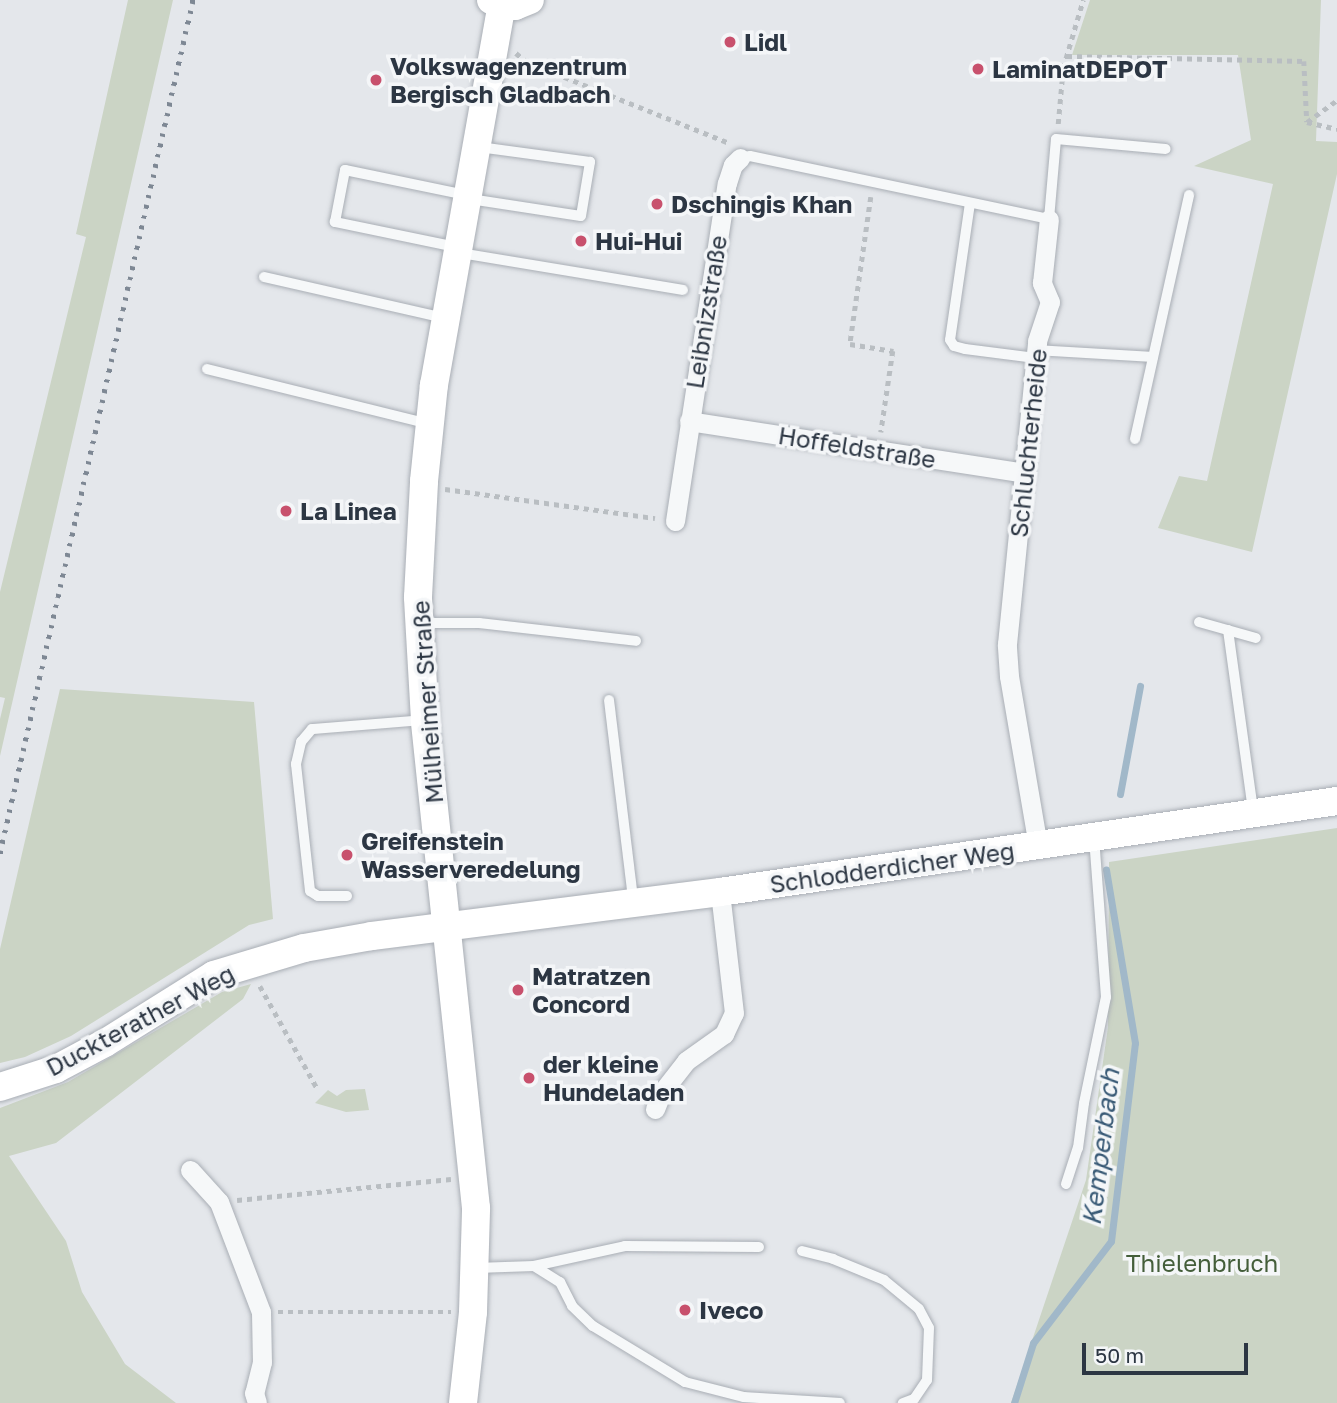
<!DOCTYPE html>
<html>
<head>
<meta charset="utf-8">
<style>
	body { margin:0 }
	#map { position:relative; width:1337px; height:1403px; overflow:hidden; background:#e4e7eb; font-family:"Golos Text",sans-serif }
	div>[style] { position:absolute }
	.green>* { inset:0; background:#cbd4c5 }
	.stream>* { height:7px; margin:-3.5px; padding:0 3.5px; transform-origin:3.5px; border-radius:3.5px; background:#a1b8c9 }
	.path>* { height:4.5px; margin-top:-2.25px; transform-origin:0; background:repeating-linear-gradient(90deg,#b9bec2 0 5px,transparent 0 10px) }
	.roads { filter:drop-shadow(0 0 2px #a9aeb5) drop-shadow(0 0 2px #a9aeb5) }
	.lane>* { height:10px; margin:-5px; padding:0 5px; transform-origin:5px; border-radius:5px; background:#f6f8f9 }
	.street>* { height:19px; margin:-9.5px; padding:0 9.5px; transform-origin:9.5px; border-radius:9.5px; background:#f6f8f9 }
	.secondary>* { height:28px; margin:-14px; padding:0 14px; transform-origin:14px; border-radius:14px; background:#fff }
	.rail>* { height:5px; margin-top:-2.5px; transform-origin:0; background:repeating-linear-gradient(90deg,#7e8894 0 3.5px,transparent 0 10.5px) }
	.dots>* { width:19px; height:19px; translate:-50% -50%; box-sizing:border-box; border:4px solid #f4f6f8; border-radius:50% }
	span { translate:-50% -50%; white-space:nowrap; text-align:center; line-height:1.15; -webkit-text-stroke:7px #f4f6f8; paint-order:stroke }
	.poi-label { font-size:24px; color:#2c3643; font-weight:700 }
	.left { translate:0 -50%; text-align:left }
	.street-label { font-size:24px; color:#2c3643 }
	.park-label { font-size:24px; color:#445e3a }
	.water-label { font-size:26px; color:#385975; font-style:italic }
	.scale { position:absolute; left:1082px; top:1343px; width:166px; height:32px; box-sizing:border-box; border:4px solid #2c3643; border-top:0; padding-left:9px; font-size:21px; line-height:24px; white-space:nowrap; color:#2c3643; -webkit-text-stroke:5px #f4f6f8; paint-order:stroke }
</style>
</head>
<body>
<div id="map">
	<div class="green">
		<i style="clip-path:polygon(128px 0,173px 0,0 756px,0 719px,5px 698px,0 697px,0 592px,86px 237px,76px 234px)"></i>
		<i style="clip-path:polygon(1090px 0,1321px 0,1316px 141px,1337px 142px,1337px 174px,1252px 552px,1158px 528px,1179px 476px,1207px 481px,1273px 184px,1194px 166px,1251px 140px,1238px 55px,1072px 55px)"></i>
		<i style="clip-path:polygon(60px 689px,254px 702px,273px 919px,249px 925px,71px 1036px,25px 1057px,0 1063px,0 949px)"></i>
		<i style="clip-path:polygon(1337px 828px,1337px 1403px,1011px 1403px,1086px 1180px,1108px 1027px,1109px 862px)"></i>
		<i style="clip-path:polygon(251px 984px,243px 999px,56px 1143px,9px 1156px,66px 1241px,82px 1292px,125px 1364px,176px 1403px,0 1403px,0 1108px,68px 1082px,222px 992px)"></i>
		<i style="clip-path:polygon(365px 1089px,369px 1110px,346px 1112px,315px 1103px,328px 1090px,337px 1096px,346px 1090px)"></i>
	</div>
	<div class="stream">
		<i style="left:1120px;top:794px;width:110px;rotate:-79.5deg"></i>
		<i style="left:1014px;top:1403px;width:63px;rotate:-72.4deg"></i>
		<i style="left:1033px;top:1343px;width:128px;rotate:-52.6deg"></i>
		<i style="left:1111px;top:1241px;width:199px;rotate:-83.1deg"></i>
		<i style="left:1135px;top:1043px;width:176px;rotate:-99.5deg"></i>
	</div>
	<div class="path">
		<i style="left:516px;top:53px;width:14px;rotate:39deg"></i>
		<i style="left:527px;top:62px;width:219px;rotate:21.8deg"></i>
		<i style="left:1067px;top:56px;width:237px;rotate:1.2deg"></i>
		<i style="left:1304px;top:61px;width:61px;rotate:87.2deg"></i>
		<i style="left:1307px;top:122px;width:31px;rotate:13deg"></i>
		<i style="left:1307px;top:122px;width:37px;rotate:-36deg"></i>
		<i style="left:1058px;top:124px;width:56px;rotate:-84.9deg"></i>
		<i style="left:1063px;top:68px;width:71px;rotate:-73.6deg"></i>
		<i style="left:871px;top:197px;width:148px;rotate:98.1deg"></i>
		<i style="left:850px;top:344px;width:44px;rotate:9.2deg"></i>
		<i style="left:893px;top:351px;width:82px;rotate:98.4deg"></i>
		<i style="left:445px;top:489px;width:212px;rotate:7.9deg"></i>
		<i style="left:260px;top:986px;width:117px;rotate:60.8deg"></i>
		<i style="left:237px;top:1200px;width:215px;rotate:-5.6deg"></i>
		<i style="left:278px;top:1312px;width:173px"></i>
	</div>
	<div class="roads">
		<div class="lane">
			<i style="left:740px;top:158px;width:10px;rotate:-11deg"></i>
			<i style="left:750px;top:156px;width:306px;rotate:11.9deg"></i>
			<i style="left:1049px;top:219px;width:80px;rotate:-85deg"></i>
			<i style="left:1056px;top:139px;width:110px;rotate:5.2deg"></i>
			<i style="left:470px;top:199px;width:112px;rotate:8.7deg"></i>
			<i style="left:581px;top:216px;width:55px;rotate:-80.5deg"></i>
			<i style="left:590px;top:162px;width:112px;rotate:-172.3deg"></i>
			<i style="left:970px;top:203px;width:138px;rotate:98.3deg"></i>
			<i style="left:950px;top:340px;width:7px;rotate:56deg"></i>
			<i style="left:954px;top:346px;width:11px;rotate:15deg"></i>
			<i style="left:965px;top:349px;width:71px;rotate:7.3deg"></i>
			<i style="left:456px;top:247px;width:124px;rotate:-168.3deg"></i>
			<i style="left:335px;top:222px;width:53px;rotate:-79.1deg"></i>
			<i style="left:345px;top:170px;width:124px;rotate:11.7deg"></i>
			<i style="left:460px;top:253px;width:226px;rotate:9.4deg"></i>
			<i style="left:264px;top:277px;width:186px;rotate:12.8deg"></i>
			<i style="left:1036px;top:350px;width:117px;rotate:3.4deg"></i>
			<i style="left:207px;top:369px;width:226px;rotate:13.9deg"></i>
			<i style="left:1135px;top:439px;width:250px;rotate:-77.5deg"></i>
			<i style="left:1199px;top:622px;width:59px;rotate:15.7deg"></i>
			<i style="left:423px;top:623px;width:56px"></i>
			<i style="left:479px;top:623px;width:158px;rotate:6.5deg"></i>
			<i style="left:1228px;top:630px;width:182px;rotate:82.1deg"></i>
			<i style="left:609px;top:700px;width:200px;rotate:83.1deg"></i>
			<i style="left:347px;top:896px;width:29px;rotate:180deg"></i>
			<i style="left:318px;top:896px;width:9px;rotate:-148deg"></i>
			<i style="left:310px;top:891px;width:128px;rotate:-96.3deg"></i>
			<i style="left:296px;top:764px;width:23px;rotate:-77deg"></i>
			<i style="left:301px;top:742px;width:17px;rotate:-50deg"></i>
			<i style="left:312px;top:729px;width:112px;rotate:-4.6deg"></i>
			<i style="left:1066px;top:1184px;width:38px;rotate:-72deg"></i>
			<i style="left:1078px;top:1148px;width:45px;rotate:-82.4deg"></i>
			<i style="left:1084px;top:1103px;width:108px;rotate:-78.3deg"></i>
			<i style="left:1106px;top:997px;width:159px;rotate:-94.3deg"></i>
			<i style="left:802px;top:1251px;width:32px;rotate:14deg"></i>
			<i style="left:833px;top:1259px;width:55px;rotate:22.4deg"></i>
			<i style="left:884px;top:1280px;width:45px;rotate:39.6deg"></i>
			<i style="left:919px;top:1309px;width:21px;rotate:62deg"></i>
			<i style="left:929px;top:1328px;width:52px;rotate:92.2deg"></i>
			<i style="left:927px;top:1380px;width:23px;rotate:124deg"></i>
			<i style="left:914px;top:1399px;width:12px;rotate:160deg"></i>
			<i style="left:534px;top:1266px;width:93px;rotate:-12.4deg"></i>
			<i style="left:625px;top:1246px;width:134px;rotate:0.4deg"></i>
			<i style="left:476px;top:1268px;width:58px;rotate:-2deg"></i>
			<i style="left:534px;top:1266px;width:31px;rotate:32deg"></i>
			<i style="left:560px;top:1282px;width:27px;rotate:63deg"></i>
			<i style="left:572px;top:1306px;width:29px;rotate:44deg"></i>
			<i style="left:593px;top:1326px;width:108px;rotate:31.3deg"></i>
			<i style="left:685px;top:1382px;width:61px;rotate:14.3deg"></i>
			<i style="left:744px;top:1397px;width:96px;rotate:3.6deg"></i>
		</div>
		<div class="street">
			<i style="left:689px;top:421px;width:340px;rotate:8.8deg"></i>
			<i style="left:675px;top:521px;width:342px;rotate:-81.3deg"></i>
			<i style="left:727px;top:183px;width:19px;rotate:-72deg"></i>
			<i style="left:733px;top:165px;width:10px;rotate:-45deg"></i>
			<i style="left:1038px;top:846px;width:172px;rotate:-99.7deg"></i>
			<i style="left:1009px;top:676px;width:32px;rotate:-94deg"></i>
			<i style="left:1007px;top:644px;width:304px;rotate:-84.3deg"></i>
			<i style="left:1037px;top:341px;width:41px;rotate:-71.6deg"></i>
			<i style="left:1050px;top:302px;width:21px;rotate:-113deg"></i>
			<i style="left:1042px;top:283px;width:64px;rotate:-83.8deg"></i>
			<i style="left:655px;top:1109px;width:18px;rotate:-68deg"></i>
			<i style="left:662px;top:1092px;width:39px;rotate:-52deg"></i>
			<i style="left:686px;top:1061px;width:47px;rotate:-35.4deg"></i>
			<i style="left:724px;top:1034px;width:23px;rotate:-65deg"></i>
			<i style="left:734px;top:1013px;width:122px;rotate:-96.6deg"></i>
			<i style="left:190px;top:1170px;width:43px;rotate:47.8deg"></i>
			<i style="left:219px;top:1202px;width:118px;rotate:69.1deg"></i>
			<i style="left:261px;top:1312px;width:50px;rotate:88.9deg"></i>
			<i style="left:262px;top:1362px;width:32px;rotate:104deg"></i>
			<i style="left:254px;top:1393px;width:10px;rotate:73deg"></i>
		</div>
		<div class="secondary">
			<i style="left:491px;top:0;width:25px;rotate:14deg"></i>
			<i style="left:515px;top:6px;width:16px;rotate:-22deg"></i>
			<i style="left:0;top:1087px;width:59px;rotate:-17.8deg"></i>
			<i style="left:56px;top:1069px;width:55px;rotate:-28deg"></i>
			<i style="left:105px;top:1043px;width:128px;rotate:-32deg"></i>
			<i style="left:214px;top:975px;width:94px;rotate:-16.7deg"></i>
			<i style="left:304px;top:948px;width:69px;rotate:-10deg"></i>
			<i style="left:372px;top:936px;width:351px;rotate:-7.2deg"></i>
			<i style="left:720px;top:892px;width:624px;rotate:-8.39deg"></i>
			<i style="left:463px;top:1403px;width:92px;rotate:-83.7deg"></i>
			<i style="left:473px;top:1312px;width:104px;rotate:-88.3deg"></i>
			<i style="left:476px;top:1208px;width:491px;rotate:-96deg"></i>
			<i style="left:425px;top:720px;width:123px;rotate:-93.3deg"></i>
			<i style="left:418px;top:597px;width:116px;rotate:-87deg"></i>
			<i style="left:424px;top:481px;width:97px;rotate:-84.1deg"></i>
			<i style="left:434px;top:385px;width:386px;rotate:-79.9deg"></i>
		</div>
	</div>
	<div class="rail">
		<i style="left:0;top:853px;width:875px;rotate:-77.25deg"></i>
	</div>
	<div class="dots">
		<i style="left:730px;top:42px;background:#c8516d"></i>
		<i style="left:978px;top:69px;background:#c8516d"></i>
		<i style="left:376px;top:80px;background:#c8516d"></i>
		<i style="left:657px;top:204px;background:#c8516d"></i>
		<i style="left:581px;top:241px;background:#c8516d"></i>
		<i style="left:286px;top:511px;background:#c8516d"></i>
		<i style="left:347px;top:855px;background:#c8516d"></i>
		<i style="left:518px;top:990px;background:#c8516d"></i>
		<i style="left:529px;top:1078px;background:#c8516d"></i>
		<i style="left:685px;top:1310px;background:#c8516d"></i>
	</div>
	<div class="poi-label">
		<span class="left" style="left:744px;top:42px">Lidl</span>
		<span class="left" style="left:390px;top:80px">Volkswagenzentrum<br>Bergisch Gladbach</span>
		<span class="left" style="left:992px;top:69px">LaminatDEPOT</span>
		<span class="left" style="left:671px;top:204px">Dschingis Khan</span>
		<span class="left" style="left:595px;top:241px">Hui-Hui</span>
		<span class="left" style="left:300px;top:511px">La Linea</span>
		<span class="left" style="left:361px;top:855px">Greifenstein<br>Wasserveredelung</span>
		<span class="left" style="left:532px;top:990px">Matratzen<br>Concord</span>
		<span class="left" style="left:543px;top:1078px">der kleine<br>Hundeladen</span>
		<span class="left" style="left:699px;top:1310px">Iveco</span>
	</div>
	<div class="street-label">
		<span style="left:706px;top:312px;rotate:-81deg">Leibnizstraße</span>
		<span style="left:1028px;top:443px;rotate:-84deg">Schluchterheide</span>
		<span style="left:857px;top:447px;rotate:9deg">Hoffeldstraße</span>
		<span style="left:427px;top:702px;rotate:-94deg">Mülheimer Straße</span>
		<span style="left:892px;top:867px;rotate:-8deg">Schlodderdicher Weg</span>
		<span style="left:140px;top:1020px;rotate:-28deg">Duckterather Weg</span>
	</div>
	<div class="park-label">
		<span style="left:1202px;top:1263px">Thielenbruch</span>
	</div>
	<div class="water-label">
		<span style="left:1101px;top:1147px;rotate:-83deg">Kemperbach</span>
	</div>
	<div class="scale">50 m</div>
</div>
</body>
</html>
